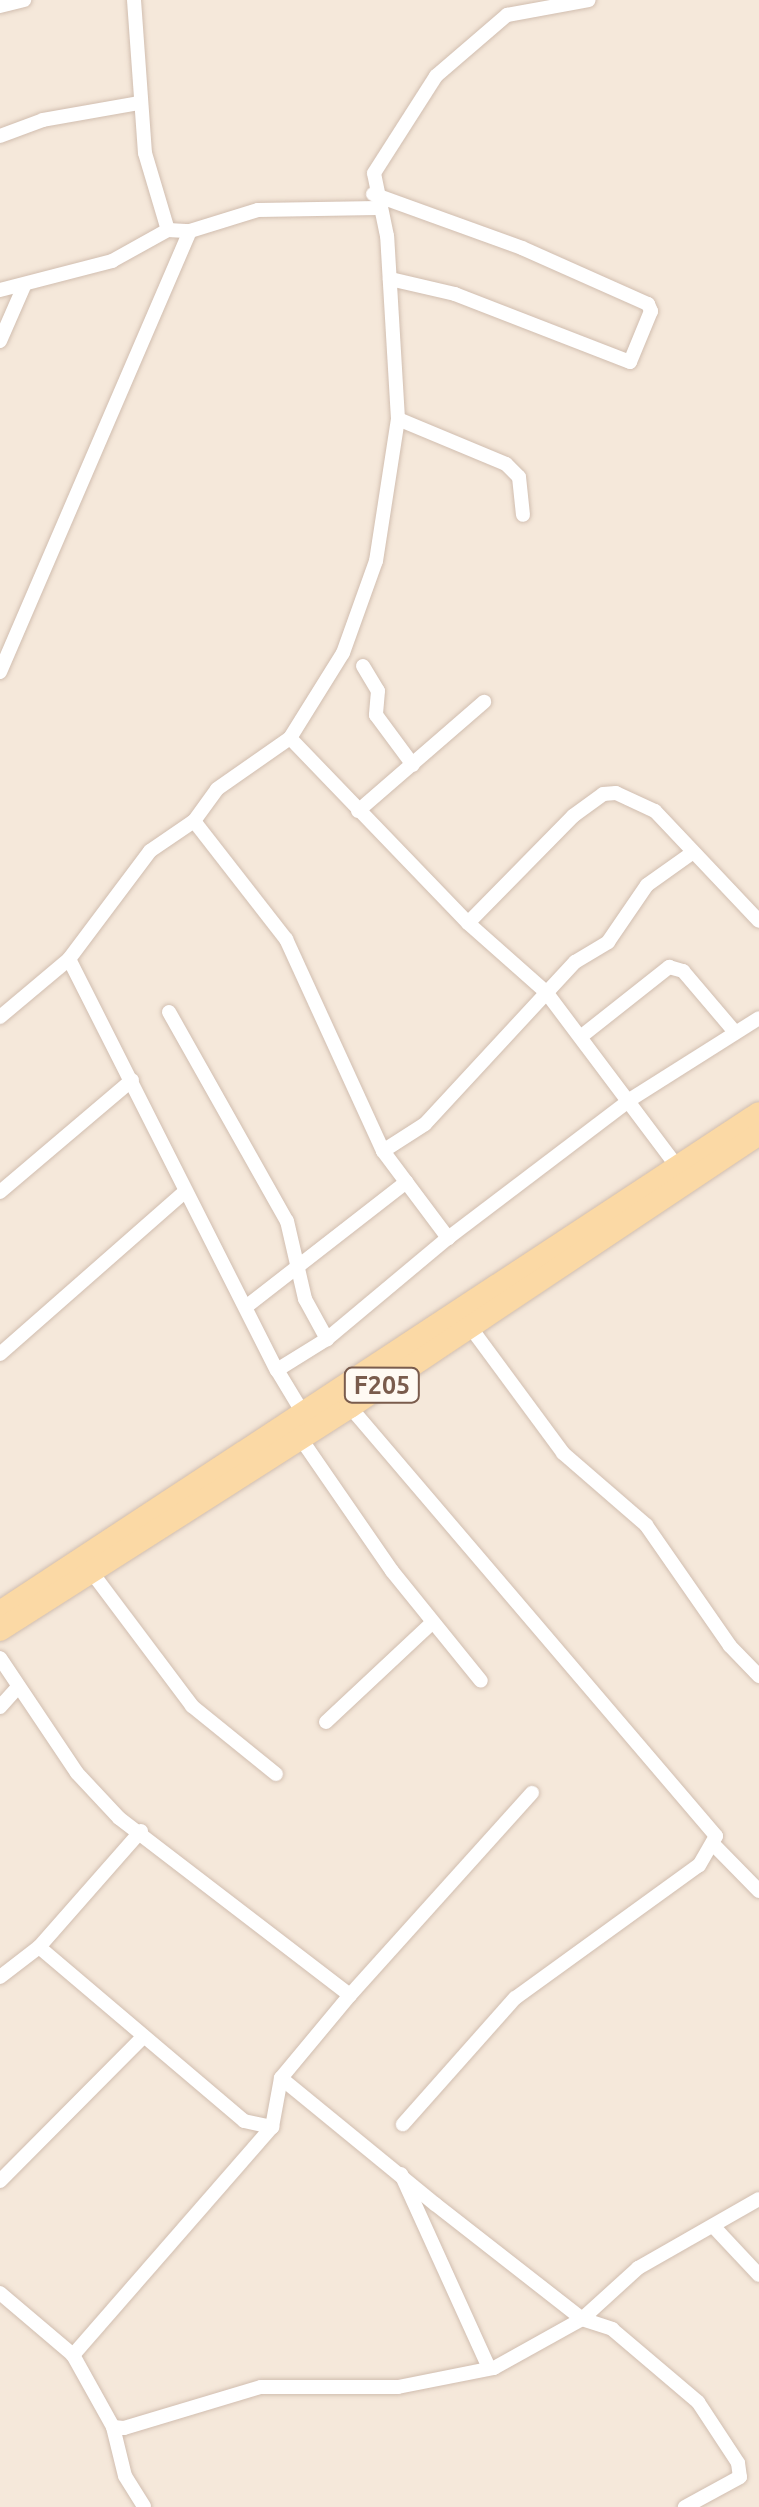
<!DOCTYPE html>
<html>
<head>
<meta charset="utf-8">
<style>
	body { margin:0 }
	#map { position:relative; width:759px; height:2507px; overflow:hidden; background:#fdf6ec; font-family:Ubuntu,sans-serif }
	div>[style] { position:absolute }
	.residential>* { inset:0; background:#f5e8da }
	.roads { filter:drop-shadow(0 0 2px #d1beb0) drop-shadow(0 0 2px #d1beb0) }
	.street>* { height:14px; margin:-7px; padding:0 7px; transform-origin:7px; border-radius:7px; background:#fff }
	.primary>* { height:22px; margin:-11px; padding:0 11px; transform-origin:11px; border-radius:11px; background:#fbd9a5 }
	span { translate:-50% -50%; white-space:nowrap; text-align:center; line-height:1.15; -webkit-text-stroke:10px #fffaf3; paint-order:stroke }
	.shield-label span { padding:2px 8px; background:#fffaf3; border:2px solid; border-radius:8px; -webkit-text-stroke-width:0 }
	.shield-label { font-size:25px; color:#7a5c4d; font-weight:700 }
</style>
</head>
<body>
<div id="map">
	<div class="residential">
		<i style="clip-path:polygon(0 0,759px 0,759px 2507px,0 2507px)"></i>
	</div>
	<div class="roads">
		<div class="street">
			<i style="left:134px;top:0;width:153px;rotate:85.9deg"></i>
			<i style="left:145px;top:153px;width:80px;rotate:73.4deg"></i>
			<i style="left:0;top:6px;width:25px;rotate:-14deg"></i>
			<i style="left:0;top:136px;width:46px;rotate:-20.4deg"></i>
			<i style="left:43px;top:120px;width:97px;rotate:-10deg"></i>
			<i style="left:373px;top:194px;width:158px;rotate:19.9deg"></i>
			<i style="left:522px;top:248px;width:138px;rotate:24deg"></i>
			<i style="left:648px;top:304px;width:8px;rotate:67deg"></i>
			<i style="left:651px;top:311px;width:55px;rotate:112.4deg"></i>
			<i style="left:630px;top:362px;width:188px;rotate:-158.8deg"></i>
			<i style="left:455px;top:294px;width:67px;rotate:-167deg"></i>
			<i style="left:0;top:290px;width:116px;rotate:-14.5deg"></i>
			<i style="left:112px;top:261px;width:64px;rotate:-29deg"></i>
			<i style="left:168px;top:230px;width:22px;rotate:3deg"></i>
			<i style="left:190px;top:231px;width:71px;rotate:-17.2deg"></i>
			<i style="left:258px;top:210px;width:120px;rotate:-1deg"></i>
			<i style="left:0;top:341px;width:60px;rotate:-66.4deg"></i>
			<i style="left:398px;top:419px;width:117px;rotate:22.6deg"></i>
			<i style="left:506px;top:464px;width:18px;rotate:45deg"></i>
			<i style="left:519px;top:477px;width:38px;rotate:84deg"></i>
			<i style="left:363px;top:666px;width:29px;rotate:59deg"></i>
			<i style="left:378px;top:691px;width:24px;rotate:95deg"></i>
			<i style="left:376px;top:715px;width:62px;rotate:53.5deg"></i>
			<i style="left:0;top:672px;width:480px;rotate:-66.7deg"></i>
			<i style="left:290px;top:738px;width:257px;rotate:46.1deg"></i>
			<i style="left:468px;top:923px;width:104px;rotate:41.5deg"></i>
			<i style="left:546px;top:992px;width:221px;rotate:53.1deg"></i>
			<i style="left:358px;top:811px;width:167px;rotate:-40.9deg"></i>
			<i style="left:194px;top:821px;width:150px;rotate:52.1deg"></i>
			<i style="left:286px;top:939px;width:233px;rotate:65.4deg"></i>
			<i style="left:383px;top:1151px;width:109px;rotate:53.2deg"></i>
			<i style="left:468px;top:923px;width:150px;rotate:-45.5deg"></i>
			<i style="left:573px;top:816px;width:37px;rotate:-36deg"></i>
			<i style="left:603px;top:794px;width:13px;rotate:-4deg"></i>
			<i style="left:616px;top:793px;width:43px;rotate:24.8deg"></i>
			<i style="left:655px;top:811px;width:151px;rotate:46.6deg"></i>
			<i style="left:69px;top:959px;width:461px;rotate:63.2deg"></i>
			<i style="left:169px;top:1012px;width:240px;rotate:60.6deg"></i>
			<i style="left:287px;top:1221px;width:80px;rotate:77deg"></i>
			<i style="left:305px;top:1299px;width:46px;rotate:61.2deg"></i>
			<i style="left:0;top:1017px;width:90px;rotate:-40deg"></i>
			<i style="left:69px;top:959px;width:135px;rotate:-53.1deg"></i>
			<i style="left:150px;top:851px;width:53px;rotate:-34.3deg"></i>
			<i style="left:194px;top:821px;width:39px;rotate:-54deg"></i>
			<i style="left:217px;top:789px;width:89px;rotate:-34.9deg"></i>
			<i style="left:290px;top:738px;width:100px;rotate:-58.1deg"></i>
			<i style="left:343px;top:653px;width:98px;rotate:-70.3deg"></i>
			<i style="left:376px;top:561px;width:144px;rotate:-81.2deg"></i>
			<i style="left:398px;top:419px;width:183px;rotate:-93.4deg"></i>
			<i style="left:387px;top:236px;width:64px;rotate:-101.7deg"></i>
			<i style="left:374px;top:173px;width:115px;rotate:-57.4deg"></i>
			<i style="left:436px;top:76px;width:94px;rotate:-40.7deg"></i>
			<i style="left:507px;top:15px;width:83px;rotate:-10.4deg"></i>
			<i style="left:583px;top:1035px;width:110px;rotate:-38.3deg"></i>
			<i style="left:669px;top:967px;width:15px;rotate:16deg"></i>
			<i style="left:683px;top:971px;width:80px;rotate:49.6deg"></i>
			<i style="left:383px;top:1151px;width:50px;rotate:-32.7deg"></i>
			<i style="left:425px;top:1124px;width:221px;rotate:-47.2deg"></i>
			<i style="left:575px;top:962px;width:39px;rotate:-31deg"></i>
			<i style="left:608px;top:942px;width:69px;rotate:-55.6deg"></i>
			<i style="left:647px;top:885px;width:55px;rotate:-35.4deg"></i>
			<i style="left:0;top:1192px;width:173px;rotate:-40.3deg"></i>
			<i style="left:247px;top:1306px;width:202px;rotate:-37.9deg"></i>
			<i style="left:468px;top:1324px;width:160px;rotate:53.6deg"></i>
			<i style="left:563px;top:1453px;width:110px;rotate:40.9deg"></i>
			<i style="left:646px;top:1525px;width:147px;rotate:55.2deg"></i>
			<i style="left:730px;top:1646px;width:42px;rotate:46deg"></i>
			<i style="left:0;top:1354px;width:244px;rotate:-41.3deg"></i>
			<i style="left:350px;top:1407px;width:564px;rotate:49.53deg"></i>
			<i style="left:716px;top:1836px;width:34px;rotate:120deg"></i>
			<i style="left:699px;top:1865px;width:227px;rotate:144.1deg"></i>
			<i style="left:515px;top:1998px;width:169px;rotate:131.6deg"></i>
			<i style="left:303px;top:1413px;width:50px;rotate:-121.2deg"></i>
			<i style="left:277px;top:1370px;width:59px;rotate:-31.8deg"></i>
			<i style="left:327px;top:1339px;width:158px;rotate:-39.9deg"></i>
			<i style="left:448px;top:1238px;width:230px;rotate:-37.2deg"></i>
			<i style="left:631px;top:1099px;width:151px;rotate:-32.3deg"></i>
			<i style="left:301px;top:1439px;width:160px;rotate:55.4deg"></i>
			<i style="left:392px;top:1571px;width:141px;rotate:51deg"></i>
			<i style="left:93px;top:1574px;width:165px;rotate:53.1deg"></i>
			<i style="left:192px;top:1706px;width:108px;rotate:39deg"></i>
			<i style="left:0;top:1658px;width:138px;rotate:56.2deg"></i>
			<i style="left:77px;top:1773px;width:62px;rotate:47deg"></i>
			<i style="left:119px;top:1818px;width:291px;rotate:37.5deg"></i>
			<i style="left:350px;top:1995px;width:108px;rotate:129.7deg"></i>
			<i style="left:281px;top:2078px;width:50px;rotate:100.4deg"></i>
			<i style="left:272px;top:2127px;width:303px;rotate:131.1deg"></i>
			<i style="left:0;top:1707px;width:27px;rotate:-48deg"></i>
			<i style="left:326px;top:1722px;width:146px;rotate:-43.1deg"></i>
			<i style="left:141px;top:1831px;width:154px;rotate:131.3deg"></i>
			<i style="left:39px;top:1947px;width:269px;rotate:40.3deg"></i>
			<i style="left:244px;top:2121px;width:29px;rotate:12deg"></i>
			<i style="left:715px;top:1846px;width:63px;rotate:45.6deg"></i>
			<i style="left:0;top:1977px;width:49px;rotate:-37.6deg"></i>
			<i style="left:350px;top:1995px;width:272px;rotate:-48deg"></i>
			<i style="left:281px;top:2078px;width:199px;rotate:39.3deg"></i>
			<i style="left:435px;top:2204px;width:187px;rotate:38deg"></i>
			<i style="left:582px;top:2319px;width:32px;rotate:18deg"></i>
			<i style="left:612px;top:2329px;width:113px;rotate:40.3deg"></i>
			<i style="left:698px;top:2402px;width:73px;rotate:56.7deg"></i>
			<i style="left:738px;top:2463px;width:14px;rotate:82deg"></i>
			<i style="left:740px;top:2477px;width:63px;rotate:151.4deg"></i>
			<i style="left:401px;top:2174px;width:213px;rotate:65.6deg"></i>
			<i style="left:0;top:2181px;width:203px;rotate:-45.2deg"></i>
			<i style="left:713px;top:2226px;width:67px;rotate:46.8deg"></i>
			<i style="left:0;top:2293px;width:96px;rotate:40.3deg"></i>
			<i style="left:73px;top:2355px;width:82px;rotate:60.9deg"></i>
			<i style="left:113px;top:2427px;width:11px;rotate:5deg"></i>
			<i style="left:124px;top:2428px;width:143px;rotate:-16.7deg"></i>
			<i style="left:261px;top:2387px;width:137px"></i>
			<i style="left:398px;top:2387px;width:98px;rotate:-11.2deg"></i>
			<i style="left:494px;top:2368px;width:101px;rotate:-29.1deg"></i>
			<i style="left:582px;top:2319px;width:76px;rotate:-42.3deg"></i>
			<i style="left:638px;top:2268px;width:139px;rotate:-29.7deg"></i>
			<i style="left:113px;top:2427px;width:50px;rotate:76.2deg"></i>
			<i style="left:125px;top:2476px;width:36px;rotate:58deg"></i>
		</div>
		<div class="primary">
			<i style="left:0;top:1612px;width:908px;rotate:-33.32deg"></i>
			<i style="left:0;top:1630px;width:415px;rotate:-32.5deg"></i>
			<i style="left:350px;top:1407px;width:492px;rotate:-33.7deg"></i>
		</div>
	</div>
	<div class="shield-label">
		<span style="left:382px;top:1385px">F205</span>
	</div>
</div>
</body>
</html>
